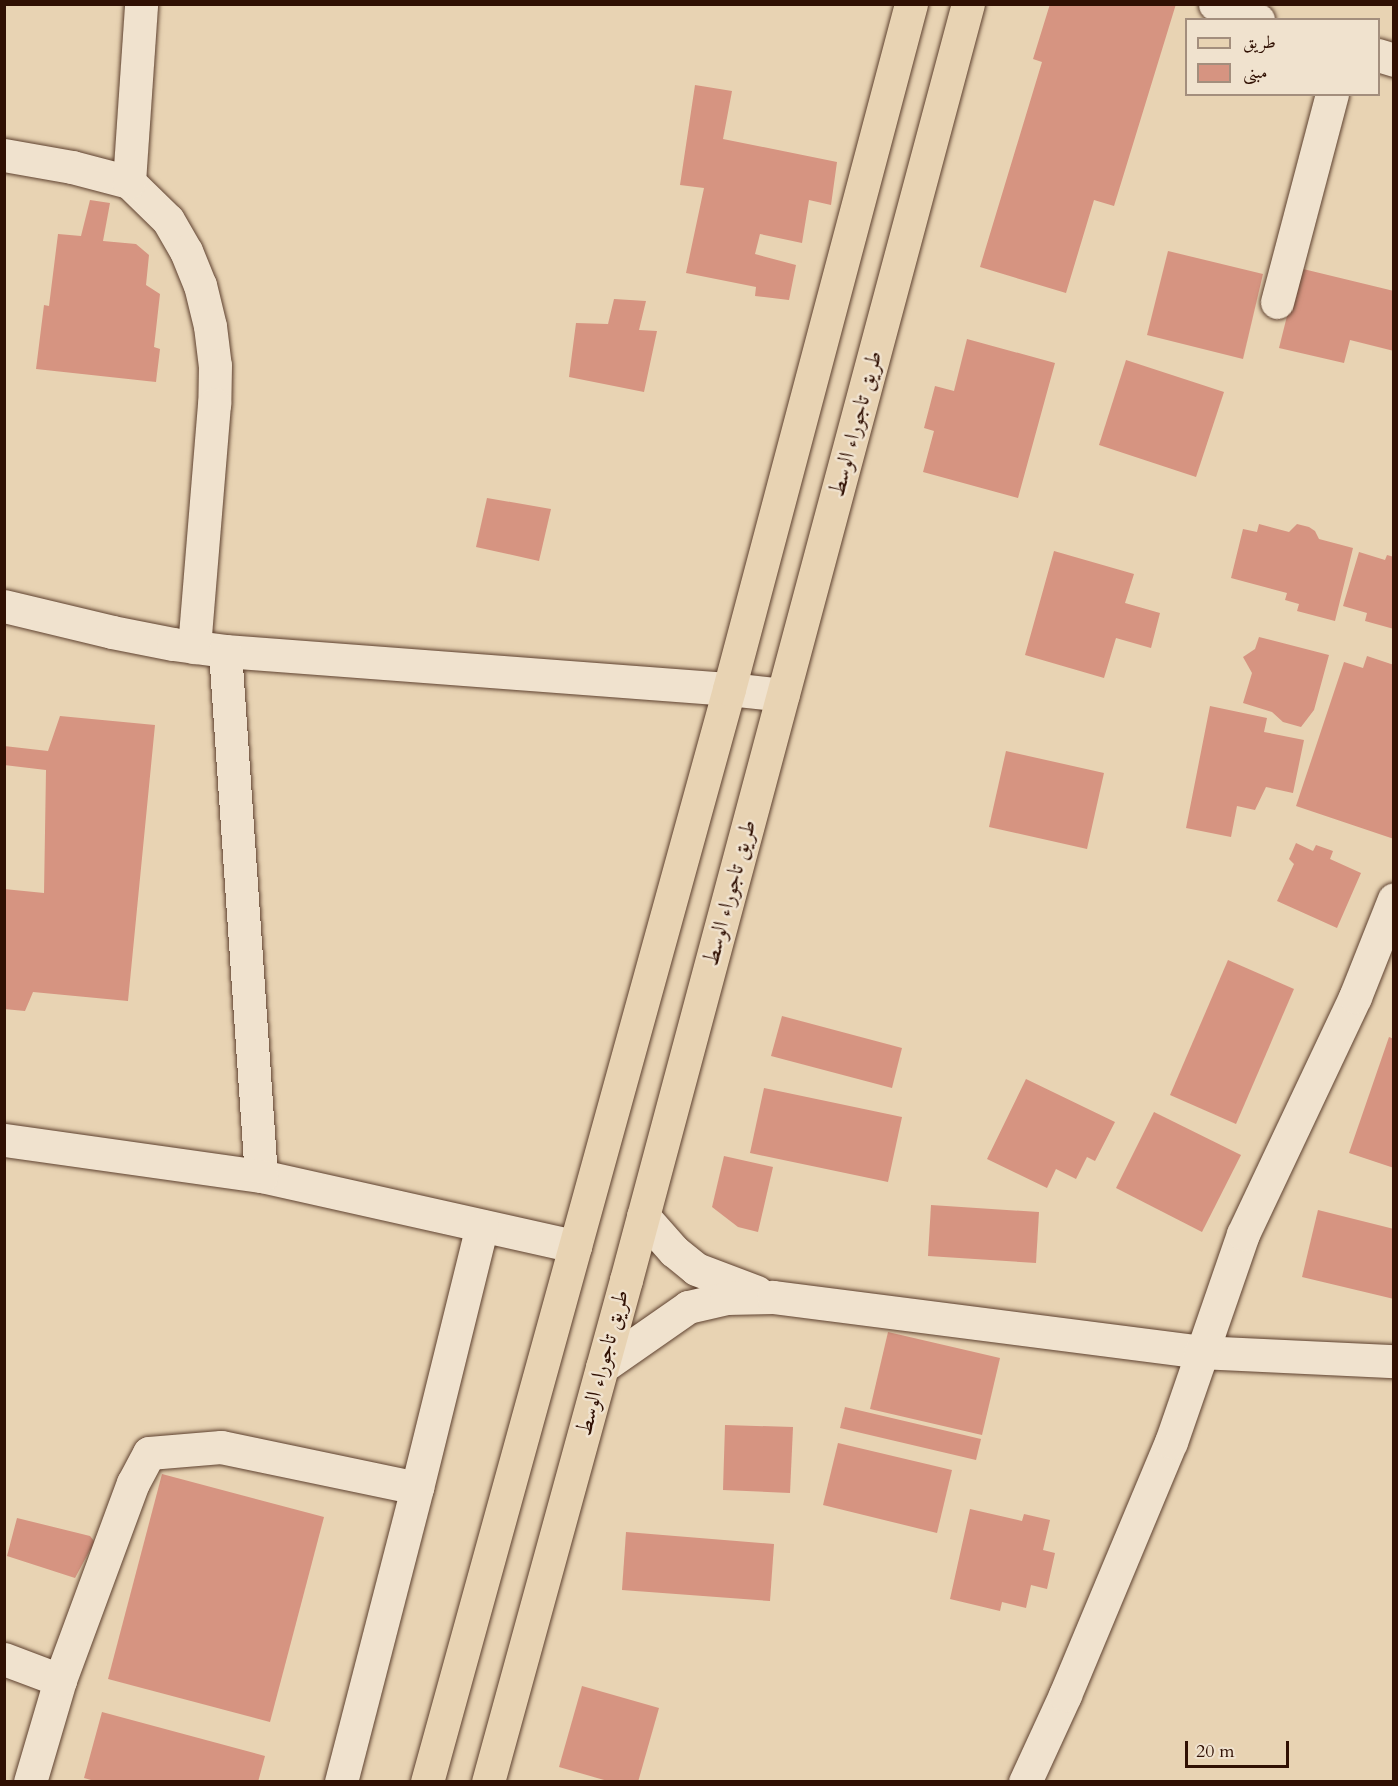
<!DOCTYPE html>
<html>
<head>
<meta charset="utf-8">
<style>
	body { margin:0 }
	#map { position:relative; width:1398px; height:1786px; overflow:hidden; background:#e8d3b3; font-family:Cardo,Amiri,serif }
	div>[style] { position:absolute }
	.building>* { inset:0; background:#d69481 }
	.roads { filter:drop-shadow(0 0 2px #5e412f) drop-shadow(0 0 2px #5e412f) }
	.minor>* { height:33px; margin:-16.5px; padding:0 16.5px; transform-origin:16.5px; border-radius:16.5px; background:#f0e2ce }
	.major>* { height:33px; margin:-16.5px; padding:0 16.5px; transform-origin:16.5px; border-radius:16.5px; background:#e8d3b3 }
	span { translate:-50% -50%; white-space:nowrap; text-align:center; line-height:1.15; -webkit-text-stroke:5px #f0e2ce; paint-order:stroke }
	.street-label { font-size:22px; color:#301003 }
	.frame { position:absolute; inset:0; border:6px solid #301003; pointer-events:none }
	.legend { position:absolute; left:1185px; top:18px; width:195px; height:78px; box-sizing:border-box; background:#f0e2ce; border:2px solid #a38e7d; margin:0; padding:8px 10px; list-style:none; font-size:18px; color:#301003 }
	.legend li { display:flex; align-items:center; gap:12px; height:30px }
	.legend b { width:30px; border:2px solid #a38e7d }
	.scale { position:absolute; left:1185px; top:1741px; width:104px; height:27px; box-sizing:border-box; border:3px solid #301003; border-top:0; padding-left:8px; font-size:18px; line-height:21px; white-space:nowrap; color:#301003; -webkit-text-stroke:4px #f0e2ce; paint-order:stroke }
</style>
</head>
<body>
<div id="map">
	<div class="building">
		<i style="clip-path:polygon(1050px 4px,1176px 4px,1114px 206px,1094px 200px,1066px 293px,980px 267px,1042px 62px,1033px 59px)"></i>
		<i style="clip-path:polygon(695px 85px,732px 91px,723px 139px,837px 162px,831px 205px,809px 200px,802px 243px,760px 234px,755px 254px,796px 265px,789px 300px,755px 296px,756px 287px,686px 273px,704px 188px,680px 185px)"></i>
		<i style="clip-path:polygon(90px 200px,110px 203px,103px 241px,136px 244px,149px 255px,146px 285px,160px 294px,154px 347px,160px 349px,156px 382px,36px 369px,44px 305px,49px 306px,58px 234px,81px 236px)"></i>
		<i style="clip-path:polygon(1168px 251px,1263px 274px,1243px 359px,1147px 335px)"></i>
		<i style="clip-path:polygon(1299px 268px,1394px 291px,1394px 351px,1350px 340px,1344px 363px,1279px 348px)"></i>
		<i style="clip-path:polygon(614px 299px,646px 301px,639px 330px,657px 331px,644px 392px,569px 377px,576px 323px,608px 324px)"></i>
		<i style="clip-path:polygon(967px 339px,1055px 363px,1018px 498px,923px 472px,934px 431px,924px 428px,935px 386px,954px 391px)"></i>
		<i style="clip-path:polygon(1126px 360px,1224px 392px,1196px 477px,1099px 445px)"></i>
		<i style="clip-path:polygon(487px 498px,551px 509px,539px 561px,476px 547px)"></i>
		<i style="clip-path:polygon(1259px 524px,1289px 532px,1297px 524px,1309px 527px,1315px 531px,1319px 539px,1353px 548px,1335px 621px,1297px 611px,1299px 604px,1285px 600px,1287px 593px,1231px 578px,1243px 529px,1257px 532px)"></i>
		<i style="clip-path:polygon(1054px 551px,1134px 574px,1125px 603px,1160px 613px,1151px 648px,1116px 638px,1104px 678px,1025px 655px)"></i>
		<i style="clip-path:polygon(1359px 552px,1385px 560px,1387px 555px,1394px 557px,1394px 629px,1365px 621px,1367px 613px,1343px 606px)"></i>
		<i style="clip-path:polygon(1259px 637px,1329px 655px,1314px 710px,1301px 727px,1283px 722px,1272px 712px,1243px 703px,1252px 673px,1243px 657px,1255px 649px)"></i>
		<i style="clip-path:polygon(1367px 656px,1394px 665px,1394px 839px,1296px 806px,1344px 662px,1363px 668px)"></i>
		<i style="clip-path:polygon(1210px 706px,1267px 718px,1264px 732px,1304px 740px,1293px 793px,1266px 787px,1255px 810px,1237px 806px,1231px 837px,1186px 828px)"></i>
		<i style="clip-path:polygon(60px 716px,155px 725px,128px 1001px,33px 992px,25px 1011px,4px 1009px,4px 889px,44px 893px,46px 770px,4px 765px,4px 746px,48px 751px)"></i>
		<i style="clip-path:polygon(1006px 751px,1104px 773px,1087px 849px,989px 827px)"></i>
		<i style="clip-path:polygon(1296px 843px,1313px 851px,1316px 845px,1333px 851px,1330px 859px,1361px 873px,1337px 928px,1277px 901px,1294px 864px,1289px 859px)"></i>
		<i style="clip-path:polygon(1228px 960px,1294px 989px,1236px 1124px,1170px 1095px)"></i>
		<i style="clip-path:polygon(782px 1016px,902px 1048px,892px 1088px,771px 1056px)"></i>
		<i style="clip-path:polygon(1389px 1037px,1394px 1039px,1394px 1168px,1349px 1153px)"></i>
		<i style="clip-path:polygon(1026px 1079px,1115px 1122px,1095px 1161px,1087px 1157px,1076px 1179px,1056px 1169px,1047px 1188px,987px 1159px)"></i>
		<i style="clip-path:polygon(764px 1088px,902px 1117px,888px 1182px,750px 1153px)"></i>
		<i style="clip-path:polygon(1154px 1112px,1241px 1155px,1202px 1232px,1116px 1188px)"></i>
		<i style="clip-path:polygon(724px 1156px,773px 1167px,758px 1232px,738px 1227px,712px 1207px)"></i>
		<i style="clip-path:polygon(931px 1205px,1039px 1212px,1036px 1263px,928px 1256px)"></i>
		<i style="clip-path:polygon(1318px 1210px,1394px 1229px,1394px 1299px,1302px 1277px)"></i>
		<i style="clip-path:polygon(888px 1332px,1000px 1358px,982px 1435px,870px 1409px)"></i>
		<i style="clip-path:polygon(845px 1407px,981px 1439px,976px 1460px,840px 1428px)"></i>
		<i style="clip-path:polygon(725px 1425px,793px 1427px,790px 1493px,723px 1490px)"></i>
		<i style="clip-path:polygon(838px 1443px,952px 1470px,937px 1533px,823px 1505px)"></i>
		<i style="clip-path:polygon(162px 1474px,324px 1517px,270px 1722px,108px 1679px)"></i>
		<i style="clip-path:polygon(970px 1509px,1022px 1521px,1024px 1514px,1050px 1520px,1043px 1550px,1055px 1553px,1047px 1589px,1031px 1585px,1026px 1608px,1002px 1602px,1000px 1611px,950px 1599px)"></i>
		<i style="clip-path:polygon(17px 1518px,90px 1536px,98px 1546px,90px 1550px,75px 1578px,7px 1556px)"></i>
		<i style="clip-path:polygon(626px 1532px,774px 1544px,770px 1601px,622px 1590px)"></i>
		<i style="clip-path:polygon(582px 1686px,659px 1708px,638px 1782px,611px 1782px,559px 1767px)"></i>
		<i style="clip-path:polygon(102px 1712px,265px 1756px,258px 1782px,98px 1782px,84px 1778px)"></i>
	</div>
	<div class="roads">
		<div class="minor">
			<i style="left:1215px;top:4px;width:46px;rotate:20.4deg"></i>
			<i style="left:1378px;top:55px;width:17px;rotate:17deg"></i>
			<i style="left:4px;top:155px;width:69px;rotate:10deg"></i>
			<i style="left:72px;top:167px;width:59px;rotate:14.7deg"></i>
			<i style="left:129px;top:182px;width:54px;rotate:44.3deg"></i>
			<i style="left:168px;top:220px;width:36px;rotate:60deg"></i>
			<i style="left:186px;top:251px;width:37px;rotate:68deg"></i>
			<i style="left:200px;top:285px;width:42px;rotate:76.3deg"></i>
			<i style="left:210px;top:326px;width:39px;rotate:83deg"></i>
			<i style="left:215px;top:365px;width:39px;rotate:91deg"></i>
			<i style="left:214px;top:404px;width:244px;rotate:94.7deg"></i>
			<i style="left:129px;top:182px;width:178px;rotate:-86.1deg"></i>
			<i style="left:1277px;top:302px;width:215px;rotate:-75.2deg"></i>
			<i style="left:4px;top:606px;width:111px;rotate:13.5deg"></i>
			<i style="left:112px;top:632px;width:62px;rotate:11.1deg"></i>
			<i style="left:173px;top:644px;width:52px;rotate:7.7deg"></i>
			<i style="left:225px;top:651px;width:505px;rotate:4.31deg"></i>
			<i style="left:729px;top:689px;width:54px;rotate:6.3deg"></i>
			<i style="left:225px;top:651px;width:526px;rotate:86.08deg"></i>
			<i style="left:261px;top:1176px;width:322px;rotate:12.6deg"></i>
			<i style="left:4px;top:1140px;width:260px;rotate:8deg"></i>
			<i style="left:643px;top:1216px;width:47px;rotate:48.5deg"></i>
			<i style="left:674px;top:1251px;width:28px;rotate:39deg"></i>
			<i style="left:696px;top:1269px;width:65px;rotate:20.7deg"></i>
			<i style="left:602px;top:1367px;width:105px;rotate:-34.9deg"></i>
			<i style="left:688px;top:1307px;width:39px;rotate:-13deg"></i>
			<i style="left:726px;top:1298px;width:47px;rotate:-1.2deg"></i>
			<i style="left:773px;top:1297px;width:431px;rotate:7.3deg"></i>
			<i style="left:1200px;top:1352px;width:194px;rotate:2.7deg"></i>
			<i style="left:4px;top:1659px;width:60px;rotate:20.6deg"></i>
			<i style="left:30px;top:1782px;width:106px;rotate:-73.6deg"></i>
			<i style="left:60px;top:1680px;width:210px;rotate:-69.7deg"></i>
			<i style="left:133px;top:1483px;width:34px;rotate:-62deg"></i>
			<i style="left:149px;top:1453px;width:72px;rotate:-4.8deg"></i>
			<i style="left:221px;top:1447px;width:200px;rotate:11.8deg"></i>
			<i style="left:341px;top:1782px;width:304px;rotate:-75.5deg"></i>
			<i style="left:417px;top:1488px;width:270px;rotate:-76.1deg"></i>
			<i style="left:1025px;top:1782px;width:96px;rotate:-65.3deg"></i>
			<i style="left:1065px;top:1695px;width:274px;rotate:-67.3deg"></i>
			<i style="left:1171px;top:1442px;width:220px;rotate:-70.9deg"></i>
			<i style="left:1243px;top:1234px;width:262px;rotate:-64.7deg"></i>
			<i style="left:1355px;top:997px;width:105px;rotate:-68.3deg"></i>
		</div>
		<div class="major">
			<i style="left:427px;top:1782px;width:1134px;rotate:-74.55deg"></i>
			<i style="left:729px;top:689px;width:709px;rotate:-75.12deg"></i>
			<i style="left:488px;top:1782px;width:521px;rotate:-74.63deg"></i>
			<i style="left:626px;top:1280px;width:1321px;rotate:-75deg"></i>
		</div>
	</div>
	<div class="street-label">
		<span style="left:856px;top:424px;rotate:-75deg">طريق تاجوراء الوسط</span>
		<span style="left:730px;top:893px;rotate:-75deg">طريق تاجوراء الوسط</span>
		<span style="left:603px;top:1363px;rotate:-75deg">طريق تاجوراء الوسط</span>
	</div>
	<div class="frame"></div>
	<ul class="legend">
	<li><b style="height:8px;background:#e8d3b3"></b>طريق</li>
	<li><b style="height:16px;background:#d69481"></b>مبنى</li>
	</ul>
	<div class="scale">20 m</div>
</div>
</body>
</html>
